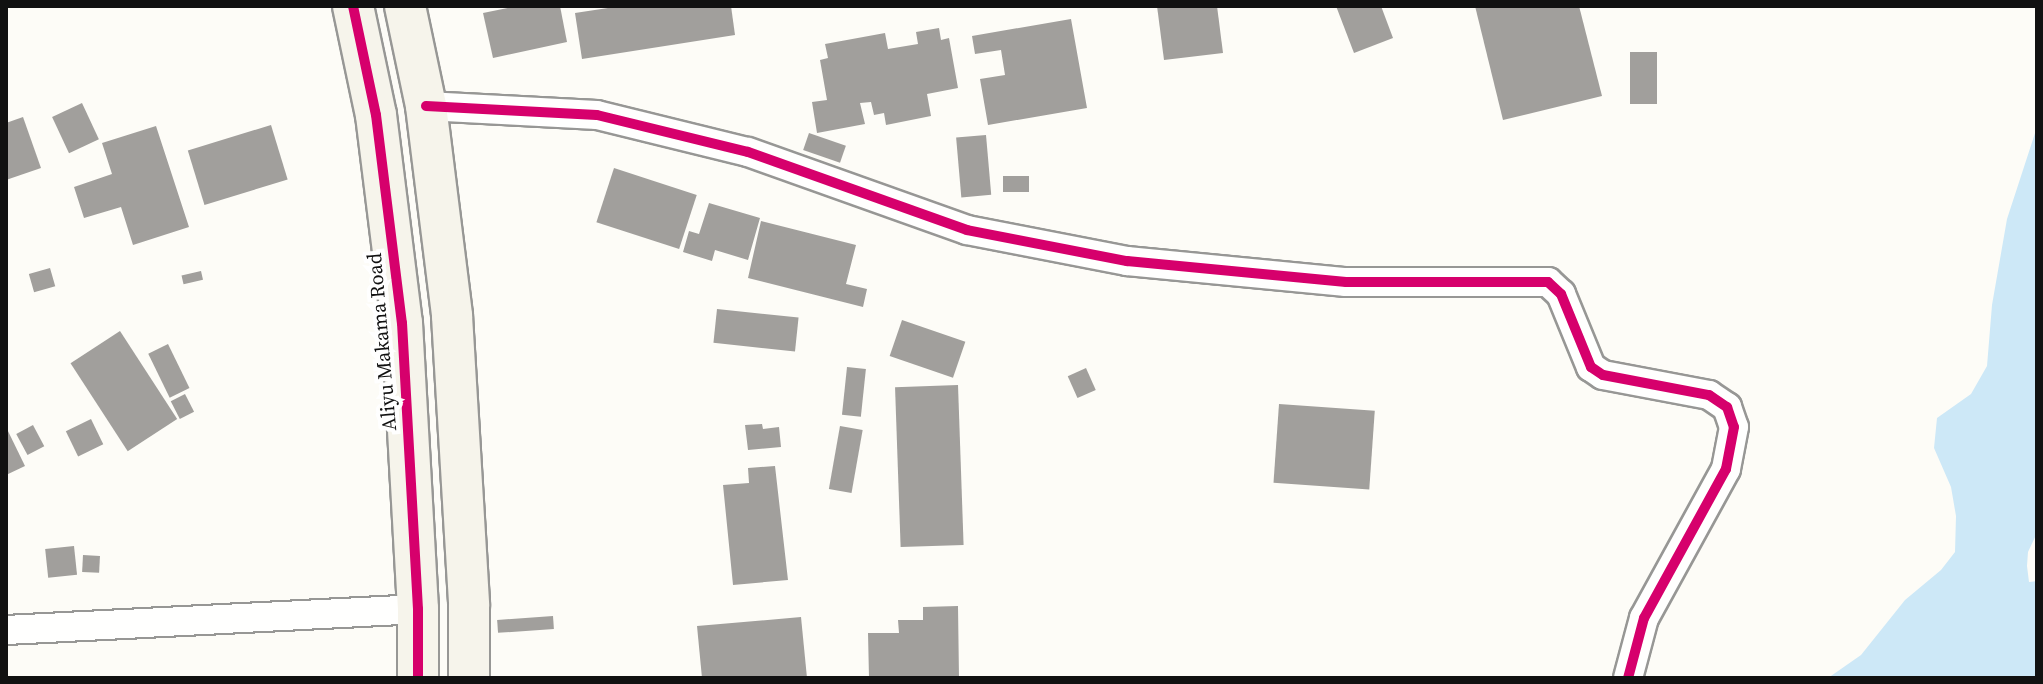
<!DOCTYPE html>
<html>
<head>
<meta charset="utf-8">
<style>
  body { margin:0 }
  #map { position:relative; width:2043px; height:684px; overflow:hidden; background:#fdfcf7; font-family:"Source Serif 4",serif }
  div>[style] { position:absolute }
  [style*='--x'] { left:calc(var(--x)*1px); top:calc(var(--y)*1px); width:calc(var(--w)*1px); rotate:calc(var(--a)*1deg) }
  .water>* { inset:0; background:#cde8f7 }
  .building>* { inset:0; background:#a19f9c; transform-origin:0 0 }
  .roads { filter:drop-shadow(2px 0 #979795) drop-shadow(-2px 0 #979795) drop-shadow(0 2px #979795) drop-shadow(0 -2px #979795) }
  .street>* { height:28px; margin:-14px; padding:0 14px; transform-origin:14px; border-radius:14px; background:#fffffe }
  .secondary>* { height:40px; margin:-20px; padding:0 20px; transform-origin:20px; border-radius:20px; background:#f6f4eb }
  .cycleway>* { height:10px; margin:-5px; padding:0 5px; transform-origin:5px; border-radius:5px; background:#d6006c }
  span { translate:-50% -50%; white-space:nowrap; text-align:center; line-height:1.15; -webkit-text-stroke:8px #fff; paint-order:stroke }
  .street-label { font-size:20px; color:#111 }
  .frame { position:absolute; inset:0; border:8px solid #111; pointer-events:none }
</style>
</head>
<body>
<div id="map">
  <div class="water">
    <div style="clip-path:polygon(2037px 127px,2037px 533px,2028px 552px,2027px 566px,2029px 582px,2037px 581px,2037px 678px,1828px 678px,1861px 655px,1905px 600px,1941px 570px,1955px 552px,1956px 516px,1951px 487px,1934px 448px,1937px 418px,1971px 394px,1987px 366px,1992px 305px,2007px 219px)"></div>
  </div>
  <div class="building">
    <div style="clip-path:polygon(517px 6px,560px 6px,567px 42px,493px 58px,483px 13px)"></div>
    <div style="clip-path:polygon(621px 6px,731px 6px,735px 35px,582px 59px,575px 13px)"></div>
    <div style="clip-path:polygon(1157px 6px,1217px 6px,1223px 53px,1164px 60px)"></div>
    <div style="clip-path:polygon(1336px 6px,1381px 6px,1393px 38px,1354px 53px)"></div>
    <div style="clip-path:polygon(1475px 6px,1579px 6px,1602px 96px,1503px 120px)"></div>
    <div style="clip-path:polygon(1071px 19px,1087px 108px,988px 125px,980px 79px,1005px 75px,1001px 50px,975px 54px,972px 36px)"></div>
    <div style="clip-path:polygon(939px 28px,941px 40px,949px 38px,958px 88px,927px 94px,931px 116px,886px 125px,884px 113px,874px 115px,871px 102px,860px 103px,865px 124px,817px 133px,812px 102px,827px 100px,820px 60px,828px 58px,825px 44px,885px 33px,888px 49px,918px 44px,916px 32px)"></div>
    <div style="left:1630px;top:52px;width:27px;height:52px"></div>
    <div style="left:82px;top:103px;width:40px;height:33px;rotate:65deg"></div>
    <div style="clip-path:polygon(23px 117px,41px 168px,6px 180px,6px 123px)"></div>
    <div style="left:271px;top:125px;width:57px;height:87px;rotate:73deg"></div>
    <div style="clip-path:polygon(156px 126px,189px 227px,133px 245px,121px 207px,84px 218px,74px 187px,112px 174px,102px 143px)"></div>
    <div style="left:809px;top:133px;width:39px;height:18px;rotate:19deg"></div>
    <div style="left:986px;top:135px;width:60px;height:30px;rotate:85deg"></div>
    <div style="left:614px;top:168px;width:87px;height:57px;rotate:18deg"></div>
    <div style="left:1003px;top:176px;width:26px;height:16px"></div>
    <div style="clip-path:polygon(709px 203px,760px 218px,748px 260px,715px 250px,712px 261px,683px 252px,689px 231px,699px 234px)"></div>
    <div style="clip-path:polygon(761px 221px,856px 245px,846px 284px,867px 289px,863px 307px,748px 278px)"></div>
    <div style="left:50px;top:268px;width:19px;height:22px;rotate:74deg"></div>
    <div style="left:201px;top:271px;width:9px;height:20px;rotate:77deg"></div>
    <div style="left:717px;top:309px;width:82px;height:34px;rotate:6deg"></div>
    <div style="left:902px;top:320px;width:67px;height:38px;rotate:19deg"></div>
    <div style="left:120px;top:331px;width:105px;height:59px;rotate:57deg"></div>
    <div style="left:168px;top:344px;width:49px;height:22px;rotate:64deg"></div>
    <div style="left:847px;top:367px;width:19px;height:48px;rotate:6deg"></div>
    <div style="left:1086px;top:368px;width:24px;height:20px;rotate:66deg"></div>
    <div style="left:958px;top:385px;width:160px;height:63px;rotate:88deg"></div>
    <div style="left:185px;top:394px;width:20px;height:16px;rotate:63deg"></div>
    <div style="left:1279px;top:404px;width:96px;height:79px;rotate:4deg"></div>
    <div style="left:91px;top:419px;width:28px;height:28px;rotate:64deg"></div>
    <div style="clip-path:polygon(762px 424px,763px 429px,779px 427px,781px 447px,748px 450px,745px 425px)"></div>
    <div style="left:33px;top:425px;width:24px;height:19px;rotate:62deg"></div>
    <div style="left:840px;top:426px;width:23px;height:64px;rotate:10deg"></div>
    <div style="clip-path:polygon(6px 427px,25px 466px,6px 475px)"></div>
    <div style="clip-path:polygon(775px 466px,788px 580px,733px 585px,723px 485px,749px 483px,748px 468px)"></div>
    <div style="left:74px;top:546px;width:29px;height:29px;rotate:84deg"></div>
    <div style="left:83px;top:555px;width:17px;height:17px;rotate:3deg"></div>
    <div style="clip-path:polygon(958px 606px,959px 678px,869px 678px,868px 633px,899px 633px,898px 620px,923px 620px,923px 607px)"></div>
    <div style="left:553px;top:616px;width:13px;height:56px;rotate:86deg"></div>
    <div style="clip-path:polygon(801px 617px,807px 678px,702px 678px,697px 626px)"></div>
  </div>
  <div class="roads">
    <div class="street">
      <div style="--x:426;--y:106;--w:171;--a:3"></div>
      <div style="--x:597;--y:115;--w:155;--a:13.8"></div>
      <div style="--x:748;--y:152;--w:232;--a:19.6"></div>
      <div style="--x:967;--y:230;--w:163;--a:11"></div>
      <div style="--x:1127;--y:261;--w:220;--a:5.5"></div>
      <div style="--x:1346;--y:282;--w:202;--a:0"></div>
      <div style="--x:1548;--y:282;--w:18;--a:43"></div>
      <div style="--x:1561;--y:294;--w:79;--a:67.7"></div>
      <div style="--x:1591;--y:367;--w:14;--a:34"></div>
      <div style="--x:1603;--y:375;--w:108;--a:10.7"></div>
      <div style="--x:1709;--y:395;--w:22;--a:34"></div>
      <div style="--x:1727;--y:407;--w:21;--a:71"></div>
      <div style="--x:1734;--y:427;--w:43;--a:100.8"></div>
      <div style="--x:1726;--y:469;--w:170;--a:118.8"></div>
      <div style="--x:1644;--y:618;--w:62;--a:104.9"></div>
      <div style="--x:6;--y:630;--w:413;--a:-2.9"></div>
    </div>
    <div class="secondary">
      <div style="--x:353;--y:6;--w:111;--a:78.1"></div>
      <div style="--x:376;--y:115;--w:210;--a:82.9"></div>
      <div style="--x:402;--y:323;--w:286;--a:86.8"></div>
      <div style="--x:418;--y:609;--w:69;--a:90"></div>
      <div style="--x:405;--y:6;--w:102;--a:78.1"></div>
      <div style="--x:426;--y:106;--w:212;--a:82.9"></div>
      <div style="--x:452;--y:316;--w:290;--a:86.6"></div>
      <div style="--x:469;--y:606;--w:72;--a:90"></div>
    </div>
  </div>
  <div class="cycleway">
    <div style="--x:353;--y:6;--w:111;--a:78.1"></div>
    <div style="--x:376;--y:115;--w:210;--a:82.9"></div>
    <div style="--x:402;--y:323;--w:286;--a:86.8"></div>
    <div style="--x:418;--y:609;--w:69;--a:90"></div>
    <div style="--x:426;--y:106;--w:171;--a:3"></div>
    <div style="--x:597;--y:115;--w:155;--a:13.8"></div>
    <div style="--x:748;--y:152;--w:232;--a:19.6"></div>
    <div style="--x:967;--y:230;--w:163;--a:11"></div>
    <div style="--x:1127;--y:261;--w:220;--a:5.5"></div>
    <div style="--x:1346;--y:282;--w:202;--a:0"></div>
    <div style="--x:1548;--y:282;--w:18;--a:43"></div>
    <div style="--x:1561;--y:294;--w:79;--a:67.7"></div>
    <div style="--x:1591;--y:367;--w:14;--a:34"></div>
    <div style="--x:1603;--y:375;--w:108;--a:10.7"></div>
    <div style="--x:1709;--y:395;--w:22;--a:34"></div>
    <div style="--x:1727;--y:407;--w:21;--a:71"></div>
    <div style="--x:1734;--y:427;--w:43;--a:100.8"></div>
    <div style="--x:1726;--y:469;--w:170;--a:118.8"></div>
    <div style="--x:1644;--y:618;--w:62;--a:104.9"></div>
  </div>
  <div class="street-label">
    <span style="left:382px;top:342px;rotate:-95deg">Aliyu Makama Road</span>
  </div>
  <div class="frame"></div>
</div>
</body>
</html>
